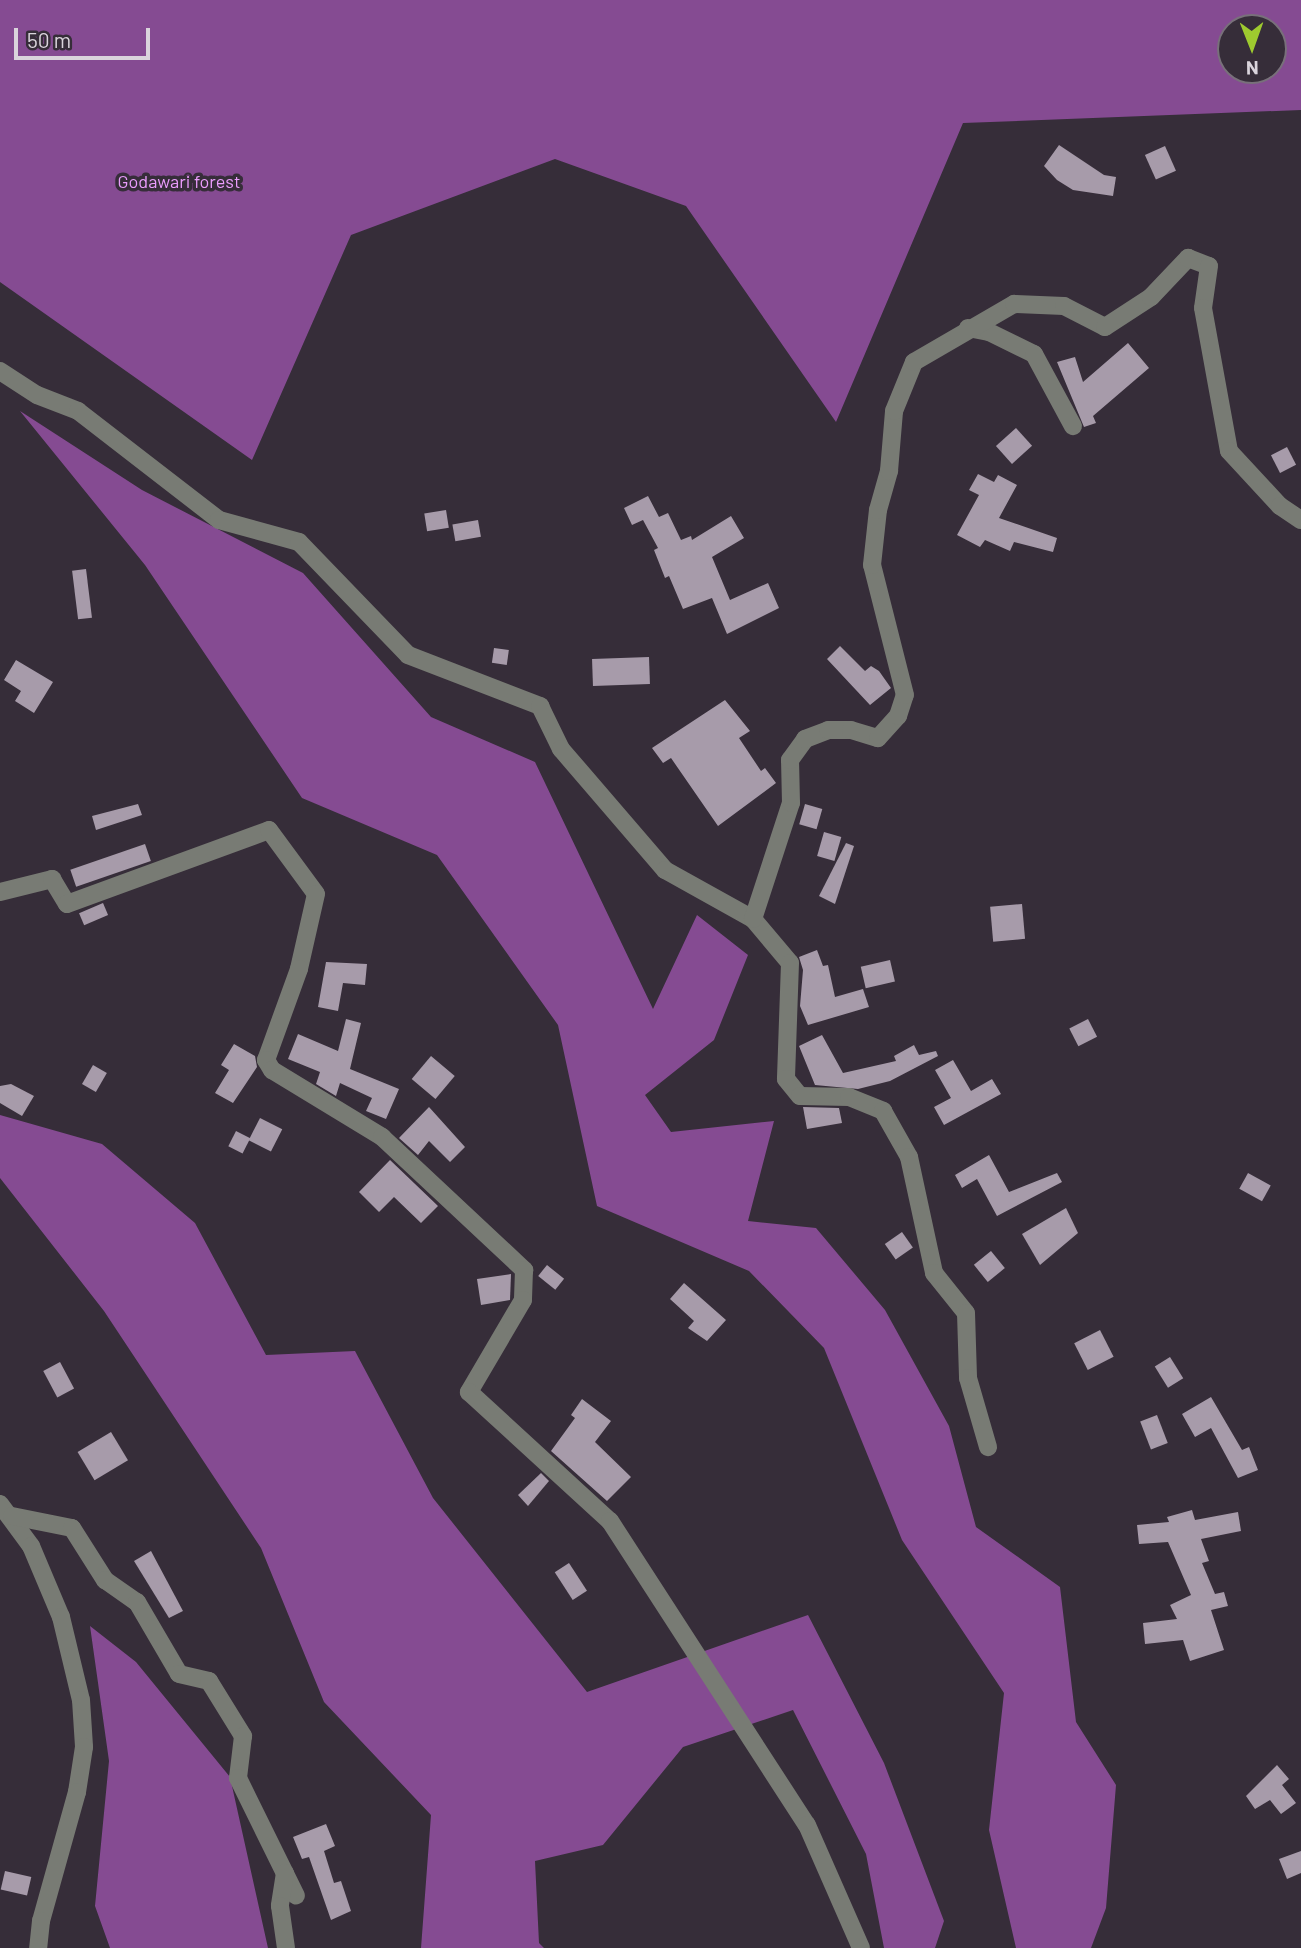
<!DOCTYPE html>
<html>
<head>
<meta charset="utf-8">
<style>
  body { margin:0 }
  #map { position:relative; width:1301px; height:1948px; overflow:hidden; background:#362d39; font-family:Barlow,sans-serif }
  div>[style] { position:absolute }
  [style*='--x'] { left:calc(var(--x)*1px); top:calc(var(--y)*1px); width:calc(var(--w)*1px); rotate:calc(var(--a)*1deg) }
  .forest>* { inset:0; background:#854b92 }
  .building>* { inset:0; background:#a79baa; transform-origin:0 0 }
  .minor>* { height:18px; margin:-9px; padding:0 9px; transform-origin:9px; border-radius:9px; background:#787b74 }
  span { translate:-50% -50%; white-space:nowrap; text-align:center; line-height:1.15; -webkit-text-stroke:7px #362d39; paint-order:stroke }
  .park-label { font-size:18px; color:#ea9cfc }
  .north { position:absolute; left:1217px; top:14px; width:70px; height:70px; box-sizing:border-box; background:#362d39; border:2px solid #78707a; border-radius:50%; rotate:179deg; font-size:19px; font-weight:700; line-height:28px; text-align:center; color:#dad4dc }
  .north::after { content:''; display:block; margin:auto; width:24px; height:32px; background:#9eca2f; clip-path:polygon(50% 0,100% 100%,50% 72%,0 100%) }
  .scale { position:absolute; left:14px; top:28px; width:136px; height:32px; box-sizing:border-box; border:4px solid #dad4dc; border-top:0; padding-left:9px; font-size:21px; line-height:24px; white-space:nowrap; color:#dad4dc; -webkit-text-stroke:5px #362d39; paint-order:stroke }
</style>
</head>
<body>
<div id="map">
  <div class="forest">
    <div style="clip-path:polygon(evenodd,0 0,1301px 0,1301px 110px,963px 123px,836px 422px,686px 206px,555px 159px,351px 235px,252px 460px,0 282px,0 0,1231px 28px,1273px 28px,1273px 70px,1231px 70px,1231px 28px)"></div>
    <div style="clip-path:polygon(20px 411px,142px 490px,303px 573px,431px 717px,535px 762px,653px 1009px,697px 915px,748px 955px,714px 1040px,645px 1095px,671px 1132px,774px 1121px,748px 1221px,816px 1228px,885px 1310px,949px 1426px,976px 1527px,1060px 1587px,1076px 1722px,1116px 1785px,1106px 1908px,1091px 1948px,1016px 1948px,989px 1830px,1004px 1693px,902px 1540px,824px 1348px,749px 1271px,597px 1206px,558px 1025px,437px 855px,302px 798px,145px 565px)"></div>
    <div style="clip-path:polygon(0 1115px,102px 1144px,195px 1223px,266px 1355px,355px 1351px,433px 1498px,587px 1692px,808px 1615px,884px 1763px,944px 1921px,935px 1948px,884px 1948px,866px 1854px,793px 1710px,683px 1747px,603px 1845px,535px 1861px,539px 1943px,544px 1948px,421px 1948px,431px 1815px,324px 1702px,261px 1548px,104px 1311px,0 1178px)"></div>
    <div style="clip-path:polygon(90px 1626px,136px 1662px,230px 1777px,268px 1948px,110px 1948px,95px 1906px,109px 1761px)"></div>
  </div>
  <div class="building">
    <div style="clip-path:polygon(1059px 145px,1104px 175px,1116px 177px,1113px 196px,1073px 190px,1057px 180px,1044px 166px)"></div>
    <div style="left:1165px;top:146px;width:27px;height:22px;rotate:66deg"></div>
    <div style="clip-path:polygon(1128px 343px,1149px 368px,1093px 416px,1096px 423px,1084px 427px,1057px 362px,1075px 357px,1083px 382px)"></div>
    <div style="left:1016px;top:428px;width:24px;height:27px;rotate:48deg"></div>
    <div style="left:1287px;top:447px;width:20px;height:18px;rotate:63deg"></div>
    <div style="clip-path:polygon(978px 474px,994px 482px,998px 475px,1017px 485px,999px 518px,1057px 538px,1053px 552px,1014px 542px,1010px 551px,985px 540px,980px 547px,957px 535px,979px 495px,969px 490px)"></div>
    <div style="clip-path:polygon(648px 496px,659px 517px,668px 513px,681px 540px,691px 536px,692px 540px,731px 516px,744px 538px,712px 557px,730px 600px,768px 583px,779px 608px,727px 634px,712px 598px,683px 609px,669px 576px,665px 578px,654px 550px,658px 548px,643px 520px,632px 525px,624px 508px)"></div>
    <div style="left:446px;top:510px;width:18px;height:22px;rotate:81deg"></div>
    <div style="left:478px;top:520px;width:17px;height:26px;rotate:80deg"></div>
    <div style="left:86px;top:569px;width:49px;height:14px;rotate:83deg"></div>
    <div style="clip-path:polygon(840px 646px,865px 671px,871px 666px,879px 671px,891px 688px,870px 705px,827px 659px)"></div>
    <div style="left:494px;top:648px;width:15px;height:15px;rotate:8deg"></div>
    <div style="left:649px;top:657px;width:27px;height:57px;rotate:88deg"></div>
    <div style="clip-path:polygon(16px 660px,53px 682px,34px 713px,15px 701px,21px 691px,4px 680px)"></div>
    <div style="clip-path:polygon(725px 700px,750px 731px,739px 738px,761px 771px,765px 768px,776px 783px,718px 826px,671px 758px,663px 763px,652px 748px)"></div>
    <div style="clip-path:polygon(138px 804px,142px 815px,96px 830px,92px 816px)"></div>
    <div style="left:805px;top:804px;width:18px;height:21px;rotate:16deg"></div>
    <div style="left:824px;top:832px;width:18px;height:25px;rotate:16deg"></div>
    <div style="clip-path:polygon(846px 843px,854px 846px,835px 904px,819px 896px)"></div>
    <div style="left:145px;top:844px;width:18px;height:79px;rotate:71deg"></div>
    <div style="left:103px;top:903px;width:13px;height:26px;rotate:67deg"></div>
    <div style="left:1022px;top:904px;width:35px;height:32px;rotate:85deg"></div>
    <div style="clip-path:polygon(817px 950px,823px 966px,828px 965px,835px 997px,863px 989px,869px 1007px,808px 1025px,800px 1006px,803px 970px,799px 957px)"></div>
    <div style="left:890px;top:960px;width:22px;height:30px;rotate:77deg"></div>
    <div style="clip-path:polygon(326px 962px,367px 964px,365px 985px,343px 983px,338px 1011px,318px 1007px)"></div>
    <div style="clip-path:polygon(346px 1019px,361px 1023px,350px 1069px,399px 1089px,386px 1119px,366px 1111px,372px 1098px,340px 1083px,336px 1096px,316px 1084px,320px 1072px,288px 1059px,298px 1034px,338px 1051px)"></div>
    <div style="left:1088px;top:1019px;width:20px;height:21px;rotate:63deg"></div>
    <div style="clip-path:polygon(822px 1035px,843px 1073px,896px 1061px,894px 1056px,914px 1045px,919px 1055px,936px 1051px,938px 1056px,890px 1081px,858px 1089px,815px 1085px,799px 1046px)"></div>
    <div style="clip-path:polygon(234px 1044px,255px 1056px,257px 1067px,233px 1103px,215px 1093px,229px 1070px,221px 1065px)"></div>
    <div style="left:431px;top:1056px;width:31px;height:30px;rotate:40deg"></div>
    <div style="clip-path:polygon(953px 1060px,971px 1091px,992px 1079px,1001px 1094px,944px 1125px,934px 1107px,951px 1098px,935px 1070px)"></div>
    <div style="left:93px;top:1065px;width:16px;height:22px;rotate:30deg"></div>
    <div style="clip-path:polygon(11px 1084px,34px 1096px,22px 1116px,0 1103px,0 1086px)"></div>
    <div style="clip-path:polygon(429px 1107px,465px 1147px,450px 1162px,429px 1141px,418px 1155px,399px 1138px)"></div>
    <div style="clip-path:polygon(803px 1107px,839px 1108px,842px 1123px,807px 1129px)"></div>
    <div style="left:260px;top:1118px;width:25px;height:25px;rotate:27deg"></div>
    <div style="left:236px;top:1131px;width:16px;height:17px;rotate:27deg"></div>
    <div style="clip-path:polygon(989px 1155px,1009px 1192px,1057px 1173px,1062px 1182px,997px 1216px,977px 1179px,962px 1188px,955px 1175px)"></div>
    <div style="clip-path:polygon(390px 1160px,438px 1206px,421px 1223px,394px 1197px,379px 1212px,359px 1192px)"></div>
    <div style="left:1248px;top:1173px;width:26px;height:18px;rotate:29deg"></div>
    <div style="clip-path:polygon(1066px 1208px,1078px 1233px,1040px 1265px,1022px 1234px)"></div>
    <div style="left:902px;top:1232px;width:19px;height:21px;rotate:55deg"></div>
    <div style="left:991px;top:1251px;width:22px;height:22px;rotate:51deg"></div>
    <div style="left:547px;top:1265px;width:22px;height:14px;rotate:39deg"></div>
    <div style="clip-path:polygon(511px 1274px,510px 1300px,481px 1305px,477px 1279px)"></div>
    <div style="clip-path:polygon(684px 1283px,726px 1320px,707px 1341px,688px 1328px,694px 1321px,670px 1299px)"></div>
    <div style="left:1100px;top:1330px;width:30px;height:29px;rotate:63deg"></div>
    <div style="left:1170px;top:1357px;width:25px;height:18px;rotate:58deg"></div>
    <div style="left:60px;top:1362px;width:30px;height:19px;rotate:62deg"></div>
    <div style="clip-path:polygon(1211px 1397px,1242px 1450px,1249px 1447px,1258px 1470px,1238px 1478px,1211px 1428px,1195px 1437px,1182px 1414px)"></div>
    <div style="clip-path:polygon(582px 1399px,611px 1421px,595px 1442px,631px 1477px,607px 1501px,551px 1451px,575px 1418px,571px 1415px)"></div>
    <div style="left:1157px;top:1415px;width:30px;height:18px;rotate:69deg"></div>
    <div style="left:111px;top:1432px;width:33px;height:39px;rotate:59deg"></div>
    <div style="clip-path:polygon(541px 1473px,549px 1481px,528px 1506px,518px 1495px)"></div>
    <div style="clip-path:polygon(1192px 1510px,1195px 1520px,1238px 1512px,1241px 1531px,1201px 1539px,1209px 1561px,1202px 1563px,1215px 1594px,1224px 1592px,1228px 1606px,1211px 1610px,1224px 1650px,1190px 1661px,1183px 1640px,1145px 1644px,1143px 1623px,1177px 1619px,1170px 1605px,1191px 1595px,1168px 1542px,1139px 1544px,1137px 1525px,1169px 1522px,1167px 1517px)"></div>
    <div style="clip-path:polygon(151px 1551px,183px 1611px,169px 1618px,134px 1561px)"></div>
    <div style="left:569px;top:1563px;width:33px;height:17px;rotate:57deg"></div>
    <div style="clip-path:polygon(1277px 1765px,1289px 1779px,1282px 1785px,1296px 1803px,1281px 1814px,1270px 1800px,1255px 1809px,1246px 1796px)"></div>
    <div style="clip-path:polygon(326px 1824px,335px 1846px,324px 1851px,334px 1883px,341px 1881px,351px 1911px,331px 1920px,309px 1857px,302px 1859px,293px 1837px)"></div>
    <div style="clip-path:polygon(1301px 1851px,1301px 1873px,1287px 1879px,1279px 1859px)"></div>
    <div style="left:5px;top:1871px;width:27px;height:19px;rotate:13deg"></div>
  </div>
  <div class="minor">
    <div style="--x:968;--y:328;--w:21;--a:11"></div>
    <div style="--x:989;--y:332;--w:50;--a:26.1"></div>
    <div style="--x:1034;--y:354;--w:82;--a:61.6"></div>
    <div style="--x:0;--y:371;--w:44;--a:33"></div>
    <div style="--x:37;--y:395;--w:44;--a:21.3"></div>
    <div style="--x:78;--y:411;--w:178;--a:37.7"></div>
    <div style="--x:219;--y:520;--w:83;--a:15.4"></div>
    <div style="--x:299;--y:542;--w:157;--a:46"></div>
    <div style="--x:408;--y:655;--w:142;--a:21.1"></div>
    <div style="--x:540;--y:706;--w:48;--a:64"></div>
    <div style="--x:561;--y:749;--w:160;--a:49.3"></div>
    <div style="--x:665;--y:870;--w:101;--a:29.1"></div>
    <div style="--x:753;--y:919;--w:57;--a:49.9"></div>
    <div style="--x:790;--y:963;--w:116;--a:92"></div>
    <div style="--x:786;--y:1079;--w:22;--a:51"></div>
    <div style="--x:800;--y:1096;--w:49;--a:1.2"></div>
    <div style="--x:849;--y:1097;--w:37;--a:22"></div>
    <div style="--x:883;--y:1111;--w:53;--a:60.5"></div>
    <div style="--x:909;--y:1157;--w:119;--a:77.8"></div>
    <div style="--x:934;--y:1273;--w:51;--a:51.3"></div>
    <div style="--x:966;--y:1313;--w:65;--a:88.2"></div>
    <div style="--x:968;--y:1378;--w:72;--a:73.8"></div>
    <div style="--x:0;--y:892;--w:54;--a:-14"></div>
    <div style="--x:52;--y:879;--w:29;--a:59"></div>
    <div style="--x:67;--y:904;--w:215;--a:-20.1"></div>
    <div style="--x:269;--y:830;--w:79;--a:53.7"></div>
    <div style="--x:316;--y:894;--w:77;--a:102.8"></div>
    <div style="--x:299;--y:969;--w:97;--a:109.9"></div>
    <div style="--x:266;--y:1060;--w:12;--a:59"></div>
    <div style="--x:272;--y:1070;--w:129;--a:31.3"></div>
    <div style="--x:382;--y:1137;--w:195;--a:43.1"></div>
    <div style="--x:524;--y:1270;--w:30;--a:92"></div>
    <div style="--x:523;--y:1300;--w:107;--a:120.4"></div>
    <div style="--x:469;--y:1392;--w:191;--a:42.5"></div>
    <div style="--x:610;--y:1521;--w:362;--a:57.1"></div>
    <div style="--x:807;--y:1825;--w:134;--a:66.3"></div>
    <div style="--x:753;--y:919;--w:122;--a:-71.9"></div>
    <div style="--x:791;--y:803;--w:43;--a:-91.3"></div>
    <div style="--x:790;--y:760;--w:26;--a:-54"></div>
    <div style="--x:805;--y:739;--w:25;--a:-21"></div>
    <div style="--x:828;--y:730;--w:23;--a:0"></div>
    <div style="--x:851;--y:730;--w:28;--a:17"></div>
    <div style="--x:878;--y:738;--w:30;--a:-48"></div>
    <div style="--x:898;--y:716;--w:22;--a:-72"></div>
    <div style="--x:905;--y:695;--w:134;--a:-104.2"></div>
    <div style="--x:872;--y:565;--w:55;--a:-83.8"></div>
    <div style="--x:878;--y:510;--w:41;--a:-74.2"></div>
    <div style="--x:889;--y:471;--w:60;--a:-85.2"></div>
    <div style="--x:894;--y:411;--w:53;--a:-67.8"></div>
    <div style="--x:914;--y:362;--w:116;--a:-30.1"></div>
    <div style="--x:1014;--y:304;--w:50;--a:2.3"></div>
    <div style="--x:1064;--y:306;--w:46;--a:27.1"></div>
    <div style="--x:1105;--y:327;--w:55;--a:-33.1"></div>
    <div style="--x:1151;--y:297;--w:54;--a:-46.5"></div>
    <div style="--x:1188;--y:258;--w:22;--a:21"></div>
    <div style="--x:1209;--y:266;--w:42;--a:98.1"></div>
    <div style="--x:1203;--y:308;--w:145;--a:79.7"></div>
    <div style="--x:1229;--y:451;--w:75;--a:47.2"></div>
    <div style="--x:1280;--y:506;--w:25;--a:34"></div>
    <div style="--x:0;--y:1504;--w:52;--a:53.6"></div>
    <div style="--x:31;--y:1546;--w:77;--a:67.1"></div>
    <div style="--x:61;--y:1617;--w:85;--a:76.5"></div>
    <div style="--x:81;--y:1700;--w:47;--a:86.3"></div>
    <div style="--x:84;--y:1747;--w:46;--a:98.8"></div>
    <div style="--x:77;--y:1792;--w:134;--a:105.6"></div>
    <div style="--x:41;--y:1921;--w:27;--a:96"></div>
    <div style="--x:12;--y:1516;--w:61;--a:11.3"></div>
    <div style="--x:72;--y:1528;--w:62;--a:57.6"></div>
    <div style="--x:105;--y:1580;--w:39;--a:35"></div>
    <div style="--x:137;--y:1602;--w:83;--a:59.7"></div>
    <div style="--x:179;--y:1674;--w:31;--a:13"></div>
    <div style="--x:209;--y:1681;--w:65;--a:58.3"></div>
    <div style="--x:243;--y:1736;--w:42;--a:96.8"></div>
    <div style="--x:238;--y:1778;--w:131;--a:63.8"></div>
    <div style="--x:285;--y:1873;--w:33;--a:99"></div>
    <div style="--x:280;--y:1906;--w:42;--a:81.9"></div>
  </div>
  <div class="park-label">
    <span style="left:179px;top:181px">Godawari forest</span>
  </div>
  <div class="north">N</div>
  <div class="scale">50 m</div>
</div>
</body>
</html>
